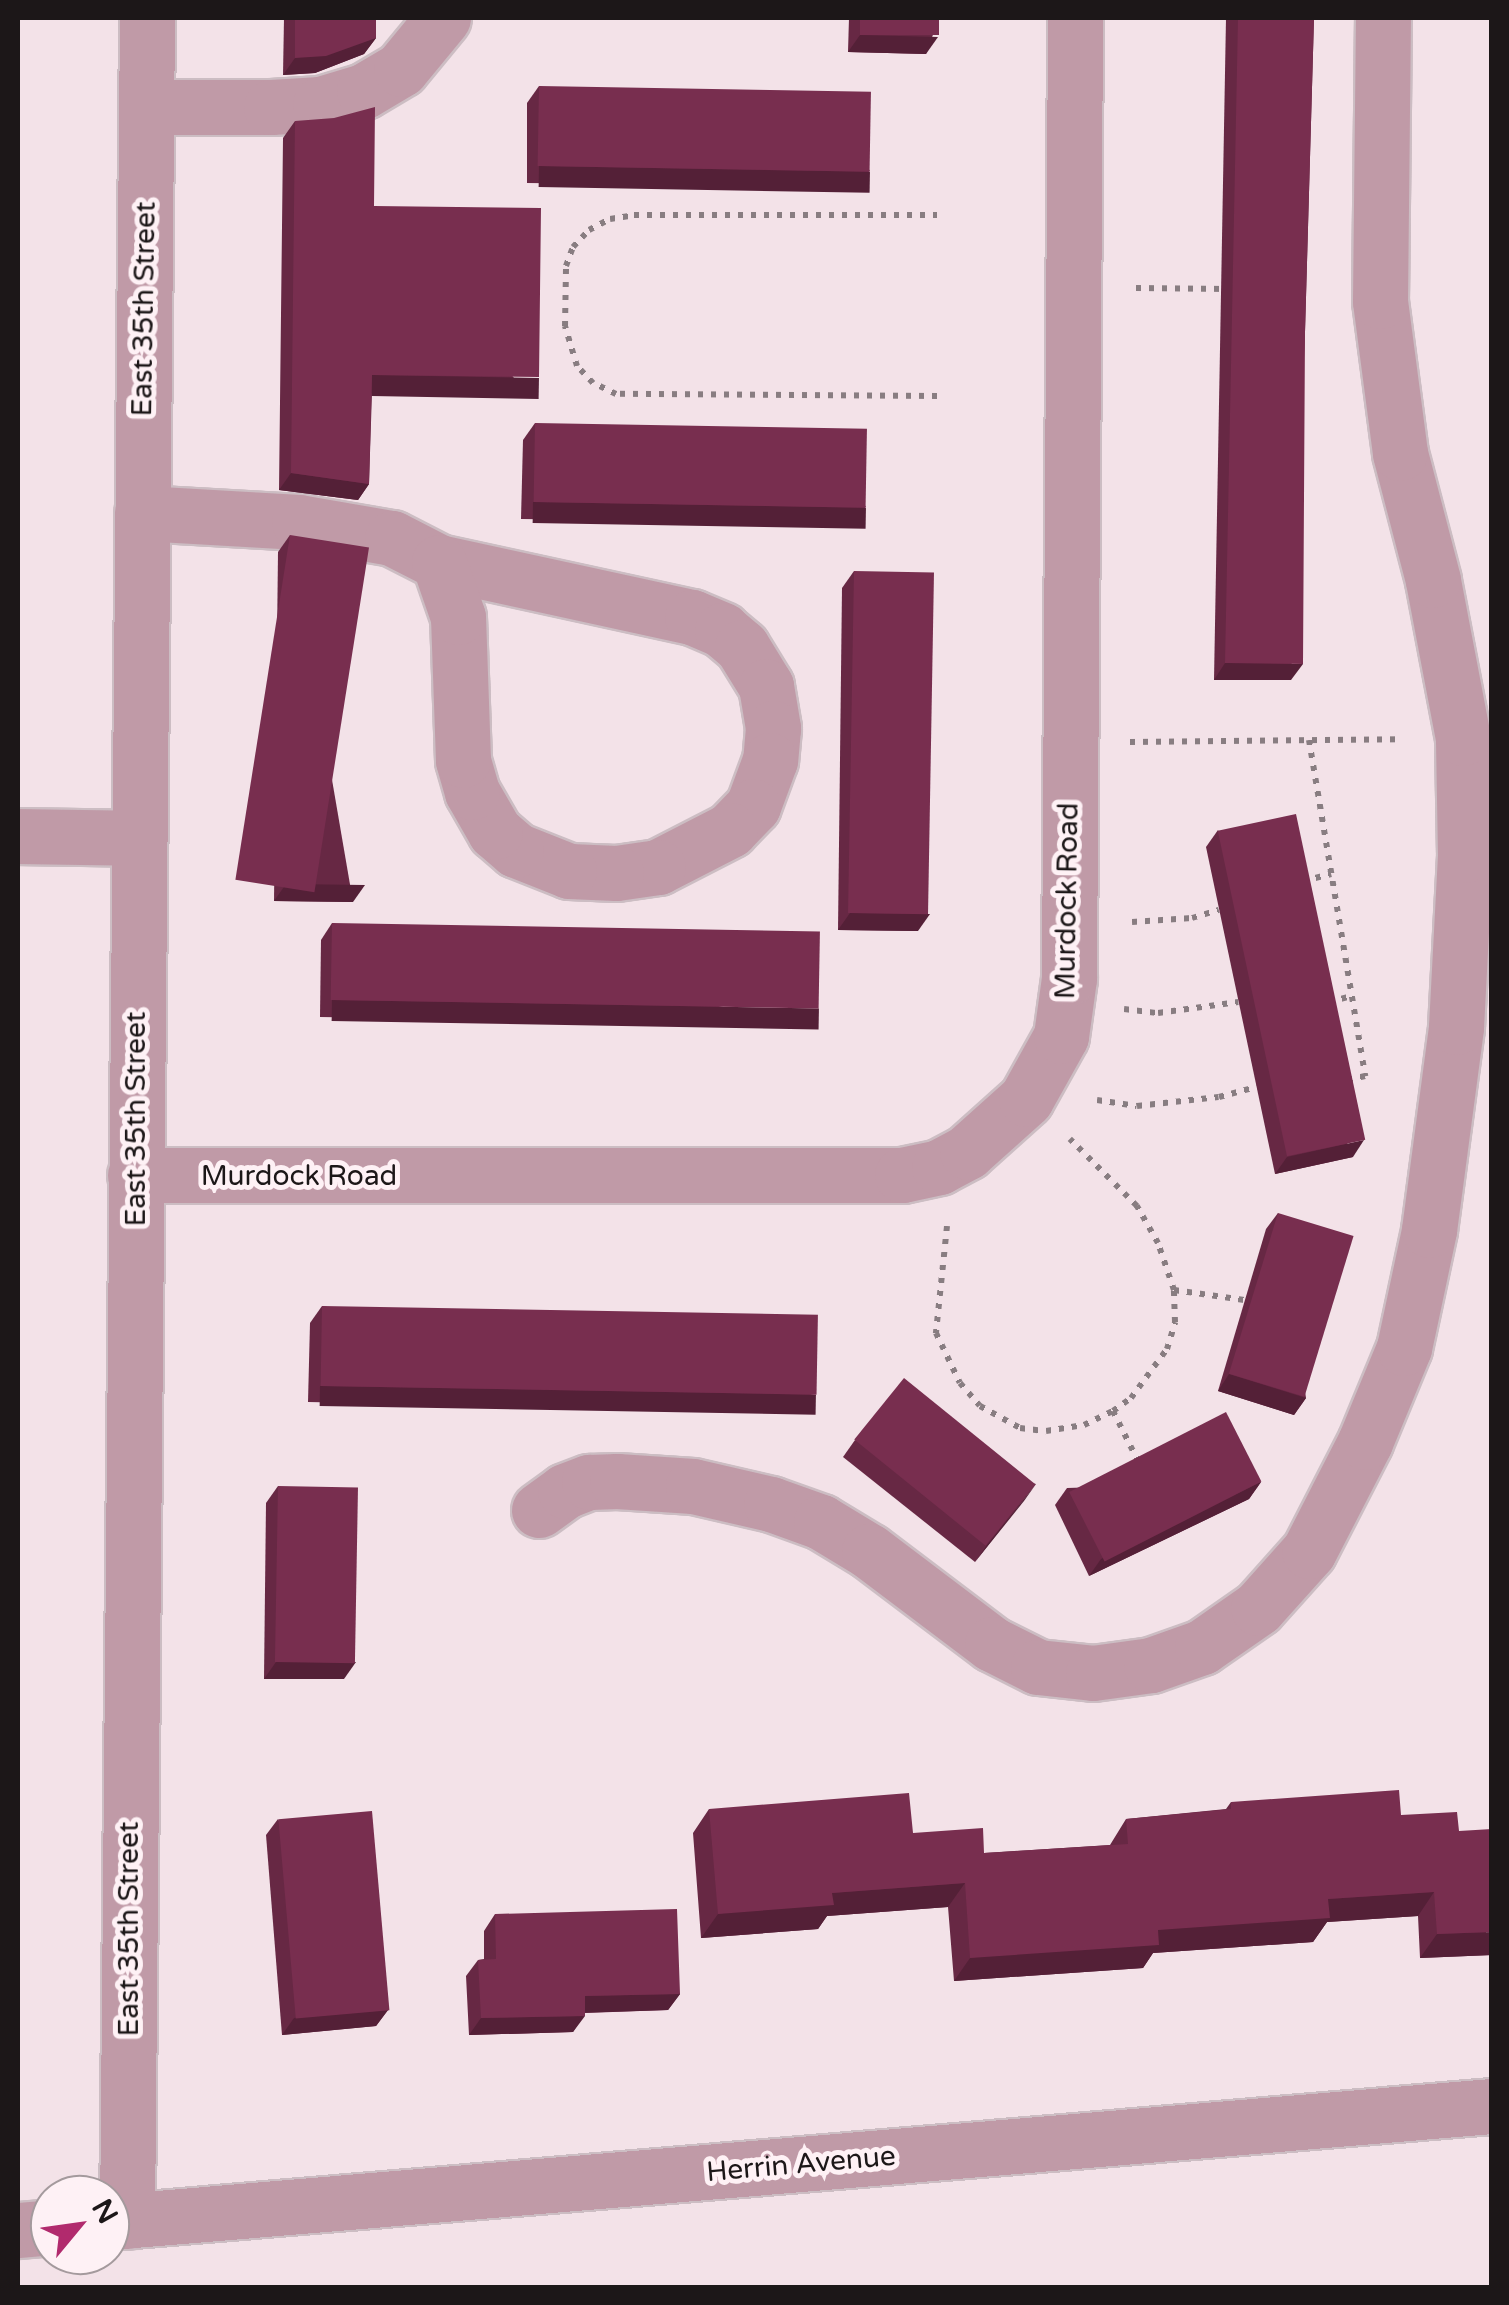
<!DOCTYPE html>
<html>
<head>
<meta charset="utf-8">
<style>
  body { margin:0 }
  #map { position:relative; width:1509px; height:2305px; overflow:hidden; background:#f3e2e8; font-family:"Varela Round",sans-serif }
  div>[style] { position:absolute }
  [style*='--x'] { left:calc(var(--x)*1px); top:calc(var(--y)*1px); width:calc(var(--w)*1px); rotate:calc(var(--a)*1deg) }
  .path>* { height:6px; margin-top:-3px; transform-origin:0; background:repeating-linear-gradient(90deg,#887d81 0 5px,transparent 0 13px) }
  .roads { filter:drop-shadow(2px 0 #ccbdc3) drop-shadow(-2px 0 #ccbdc3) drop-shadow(0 2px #ccbdc3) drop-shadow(0 -2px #ccbdc3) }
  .minor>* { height:55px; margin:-27.5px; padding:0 27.5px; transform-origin:27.5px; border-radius:27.5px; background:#c09aa7 }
  .wall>* { inset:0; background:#672844 }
  .shaded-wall>* { inset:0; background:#542037; transform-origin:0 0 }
  .building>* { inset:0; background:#782e4f; transform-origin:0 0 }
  span { translate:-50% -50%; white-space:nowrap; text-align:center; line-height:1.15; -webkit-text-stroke:10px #fef1f5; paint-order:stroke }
  .street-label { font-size:28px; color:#1c1718 }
  .frame { position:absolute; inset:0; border:20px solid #1c1718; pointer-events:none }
  .north { position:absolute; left:30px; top:2175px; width:100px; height:100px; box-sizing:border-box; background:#fef1f5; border:2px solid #a49a9d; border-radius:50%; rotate:61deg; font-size:28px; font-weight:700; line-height:40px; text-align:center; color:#1c1718 }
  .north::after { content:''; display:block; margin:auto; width:35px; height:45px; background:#b12a6d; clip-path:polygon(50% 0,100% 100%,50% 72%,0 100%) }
</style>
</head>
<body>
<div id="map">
  <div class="path">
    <div style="--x:1136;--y:288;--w:92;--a:0.6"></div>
    <div style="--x:937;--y:396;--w:321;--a:-179.6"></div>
    <div style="--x:616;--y:394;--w:25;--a:-154"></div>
    <div style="--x:593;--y:383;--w:23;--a:-133"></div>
    <div style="--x:577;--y:366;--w:42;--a:-106.7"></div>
    <div style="--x:565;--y:326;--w:60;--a:-89"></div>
    <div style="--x:566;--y:266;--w:20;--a:-70"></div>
    <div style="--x:573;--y:247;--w:23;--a:-47"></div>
    <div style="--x:589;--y:230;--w:24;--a:-28"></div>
    <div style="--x:610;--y:219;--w:24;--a:-9"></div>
    <div style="--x:634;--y:215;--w:303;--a:0"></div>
    <div style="--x:1309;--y:740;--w:341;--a:80.5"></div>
    <div style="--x:1365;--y:1076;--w:18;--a:167"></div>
    <div style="--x:1130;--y:742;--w:272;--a:-0.6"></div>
    <div style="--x:1303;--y:881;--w:29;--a:-14"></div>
    <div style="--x:1132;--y:922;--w:60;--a:-3.8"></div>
    <div style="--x:1192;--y:918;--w:28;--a:-17"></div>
    <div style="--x:1329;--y:1002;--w:24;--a:-15"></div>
    <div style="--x:1124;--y:1009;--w:34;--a:7"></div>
    <div style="--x:1158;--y:1013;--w:81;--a:-7.8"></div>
    <div style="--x:1097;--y:1100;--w:40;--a:8.5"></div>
    <div style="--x:1137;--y:1106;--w:82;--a:-6.3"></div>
    <div style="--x:1219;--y:1097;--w:39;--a:-15"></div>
    <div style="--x:947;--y:1226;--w:108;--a:95.9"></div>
    <div style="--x:936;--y:1333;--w:55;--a:64.4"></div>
    <div style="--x:960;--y:1383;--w:30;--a:49"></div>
    <div style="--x:980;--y:1406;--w:46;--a:28.8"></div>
    <div style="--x:1020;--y:1428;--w:26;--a:7"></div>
    <div style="--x:1046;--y:1431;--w:38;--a:-9"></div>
    <div style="--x:1084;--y:1425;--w:32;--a:-26"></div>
    <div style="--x:1113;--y:1411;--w:22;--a:-36"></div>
    <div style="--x:1131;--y:1398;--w:61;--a:-53.7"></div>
    <div style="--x:1167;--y:1349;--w:28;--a:-73"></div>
    <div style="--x:1175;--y:1322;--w:32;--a:-92"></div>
    <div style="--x:1174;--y:1290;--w:50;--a:-108.8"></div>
    <div style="--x:1158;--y:1243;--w:43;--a:-119.6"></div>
    <div style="--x:1137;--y:1206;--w:95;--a:-135"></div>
    <div style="--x:1174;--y:1290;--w:71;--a:8.1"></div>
    <div style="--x:1113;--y:1411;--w:54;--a:63.4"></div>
  </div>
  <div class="roads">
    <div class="minor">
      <div style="--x:146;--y:107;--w:125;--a:0"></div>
      <div style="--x:271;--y:107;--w:49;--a:-3.5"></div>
      <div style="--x:320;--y:104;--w:46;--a:-16.5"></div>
      <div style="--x:364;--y:91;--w:43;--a:-30.7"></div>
      <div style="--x:401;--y:69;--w:66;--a:-50.5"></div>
      <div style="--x:142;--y:513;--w:157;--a:3.3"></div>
      <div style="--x:299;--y:522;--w:94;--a:9.8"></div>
      <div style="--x:392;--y:538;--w:53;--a:27.1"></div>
      <div style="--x:439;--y:562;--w:259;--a:12.3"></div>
      <div style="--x:692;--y:617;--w:33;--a:23"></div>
      <div style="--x:722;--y:630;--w:26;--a:40"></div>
      <div style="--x:742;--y:647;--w:46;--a:58.4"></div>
      <div style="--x:766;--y:686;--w:43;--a:80.5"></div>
      <div style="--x:773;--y:728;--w:32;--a:95"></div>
      <div style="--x:770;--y:760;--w:49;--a:110.3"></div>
      <div style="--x:753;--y:806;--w:33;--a:134"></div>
      <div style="--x:730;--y:830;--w:81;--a:152.8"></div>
      <div style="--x:658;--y:867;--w:42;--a:171.9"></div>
      <div style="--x:616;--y:873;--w:47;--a:-177.6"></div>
      <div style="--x:569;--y:871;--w:57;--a:-158.4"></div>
      <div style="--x:516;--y:850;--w:28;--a:-139"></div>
      <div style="--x:495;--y:832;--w:46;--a:-119.9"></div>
      <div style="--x:472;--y:792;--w:33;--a:-106"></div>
      <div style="--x:463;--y:760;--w:143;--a:-92"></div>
      <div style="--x:458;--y:617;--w:58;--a:-109.1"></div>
      <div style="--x:18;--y:836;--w:121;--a:0.9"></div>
      <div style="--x:135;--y:1175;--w:767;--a:0"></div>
      <div style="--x:902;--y:1175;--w:38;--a:-12"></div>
      <div style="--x:939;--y:1167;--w:32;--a:-28"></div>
      <div style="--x:967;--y:1152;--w:79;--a:-41.9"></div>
      <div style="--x:1026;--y:1099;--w:72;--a:-60.9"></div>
      <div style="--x:1061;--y:1036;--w:59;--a:-82.1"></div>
      <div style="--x:1069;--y:978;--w:960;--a:-89.64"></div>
      <div style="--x:539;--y:1510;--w:32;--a:-36"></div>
      <div style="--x:565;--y:1491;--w:26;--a:-21"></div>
      <div style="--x:589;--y:1482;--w:28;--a:-2"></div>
      <div style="--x:617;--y:1481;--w:76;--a:3.8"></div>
      <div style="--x:693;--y:1486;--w:80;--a:13"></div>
      <div style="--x:771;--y:1504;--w:53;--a:19.8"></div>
      <div style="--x:821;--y:1522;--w:56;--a:31.1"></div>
      <div style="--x:869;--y:1551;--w:154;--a:37.1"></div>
      <div style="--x:992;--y:1644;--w:51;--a:26.6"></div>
      <div style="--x:1038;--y:1667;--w:55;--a:6.2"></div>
      <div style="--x:1093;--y:1673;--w:59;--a:-7.9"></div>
      <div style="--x:1151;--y:1665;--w:54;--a:-19.4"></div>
      <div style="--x:1202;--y:1647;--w:68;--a:-34.9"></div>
      <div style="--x:1258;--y:1608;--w:76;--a:-48.2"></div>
      <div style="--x:1309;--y:1551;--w:123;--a:-62.8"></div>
      <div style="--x:1365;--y:1442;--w:102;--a:-67.5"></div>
      <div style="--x:1404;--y:1348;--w:121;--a:-78"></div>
      <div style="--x:1429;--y:1230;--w:205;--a:-82.4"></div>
      <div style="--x:1456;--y:1027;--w:172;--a:-87"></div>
      <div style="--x:1465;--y:855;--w:117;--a:-91"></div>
      <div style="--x:1463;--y:738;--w:161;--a:-100.8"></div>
      <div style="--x:1433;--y:580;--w:131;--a:-104.6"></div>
      <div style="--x:1400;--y:453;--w:153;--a:-97.5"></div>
      <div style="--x:1380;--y:301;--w:283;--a:-89.4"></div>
      <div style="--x:127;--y:2221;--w:2203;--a:-89.48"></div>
      <div style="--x:110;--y:2222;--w:1387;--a:-4.8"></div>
      <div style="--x:18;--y:2230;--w:32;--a:-5"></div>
    </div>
  </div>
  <div class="wall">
    <div style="clip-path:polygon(284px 18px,376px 18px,376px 38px,364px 54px,315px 73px,283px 75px)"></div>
    <div style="clip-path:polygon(849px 18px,939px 18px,926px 54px,848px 52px)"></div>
    <div style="clip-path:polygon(1226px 18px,1314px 18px,1305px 332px,1291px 680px,1214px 680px)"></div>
    <div style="clip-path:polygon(539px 86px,870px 170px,858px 187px,527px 183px,527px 103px)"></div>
    <div style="clip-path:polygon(295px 121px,374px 206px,527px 394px,372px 392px,369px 484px,358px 500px,279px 490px,283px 138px)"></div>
    <div style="clip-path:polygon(535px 423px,866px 506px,855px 523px,521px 519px,523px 440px)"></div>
    <div style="clip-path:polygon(290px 535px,353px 902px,274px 901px,278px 552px)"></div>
    <div style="clip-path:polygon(854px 571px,918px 931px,838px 930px,842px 588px)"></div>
    <div style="clip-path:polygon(1218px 830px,1353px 1157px,1275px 1174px,1206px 847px)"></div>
    <div style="clip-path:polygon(332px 923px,807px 1025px,320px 1017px,321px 940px)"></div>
    <div style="clip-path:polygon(1278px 1213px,1306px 1398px,1294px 1415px,1218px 1391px,1266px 1229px)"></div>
    <div style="clip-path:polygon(322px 1306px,816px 1395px,804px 1412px,308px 1402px,310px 1323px)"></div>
    <div style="clip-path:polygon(855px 1440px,1036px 1484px,975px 1562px,843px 1457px)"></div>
    <div style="clip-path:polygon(1261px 1482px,1249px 1499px,1089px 1576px,1055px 1505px,1067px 1488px)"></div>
    <div style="clip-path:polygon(278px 1486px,344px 1679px,264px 1679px,266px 1503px)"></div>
    <div style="clip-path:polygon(1231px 1802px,1401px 1815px,1459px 1831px,1492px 1955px,1420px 1958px,1418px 1916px,1327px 1922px,1313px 1942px,1153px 1953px,1143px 1968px,954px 1981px,948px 1907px,827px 1916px,818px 1929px,701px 1938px,693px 1833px,709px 1809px,913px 1833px,984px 1853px,1110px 1845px,1126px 1819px,1226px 1809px)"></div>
    <div style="clip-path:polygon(278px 1819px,388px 2010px,376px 2026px,282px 2035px,266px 1835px)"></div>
    <div style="clip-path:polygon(495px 1914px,680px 1994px,668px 2010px,585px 2013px,573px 2032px,469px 2035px,466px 1976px,478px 1960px,484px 1959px,484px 1931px)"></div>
  </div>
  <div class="shaded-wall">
    <div style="clip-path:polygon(860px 35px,938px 37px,926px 54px,848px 52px)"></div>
    <div style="clip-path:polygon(376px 38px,364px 54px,315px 73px,283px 75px,295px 58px)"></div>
    <div style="left:539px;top:166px;width:331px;height:21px;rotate:1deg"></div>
    <div style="left:372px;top:375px;width:167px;height:21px;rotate:1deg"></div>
    <div style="clip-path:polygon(291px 473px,369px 484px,358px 500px,279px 490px)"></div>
    <div style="left:533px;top:502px;width:333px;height:21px;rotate:1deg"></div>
    <div style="clip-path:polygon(1225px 663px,1303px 664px,1291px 680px,1214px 680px)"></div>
    <div style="clip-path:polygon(286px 884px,365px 885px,353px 902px,274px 901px)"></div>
    <div style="clip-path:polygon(850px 913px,930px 914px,918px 931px,838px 930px)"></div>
    <div style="left:332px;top:1000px;width:487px;height:21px;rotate:1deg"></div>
    <div style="clip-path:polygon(1364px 1140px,1353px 1157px,1275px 1174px,1287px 1157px)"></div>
    <div style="clip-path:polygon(1229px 1374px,1306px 1398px,1294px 1415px,1218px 1391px)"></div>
    <div style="left:320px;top:1386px;width:496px;height:20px;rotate:1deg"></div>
    <div style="clip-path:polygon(1261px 1482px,1249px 1499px,1089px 1576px,1101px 1559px)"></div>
    <div style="clip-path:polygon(1036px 1484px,1024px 1501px,975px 1562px,987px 1545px)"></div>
    <div style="clip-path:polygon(276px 1662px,356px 1662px,344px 1679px,264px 1679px)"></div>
    <div style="clip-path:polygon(965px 1883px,948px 1907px,827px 1916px,818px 1929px,701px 1938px,718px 1914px,832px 1893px)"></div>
    <div style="clip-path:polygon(1434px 1892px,1418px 1916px,1327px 1922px,1313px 1942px,1153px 1953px,1143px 1968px,954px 1981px,970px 1958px,1158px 1930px,1328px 1899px)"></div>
    <div style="clip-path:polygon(1492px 1932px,1492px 1955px,1420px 1958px,1437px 1934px)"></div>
    <div style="clip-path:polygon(680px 1994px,668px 2010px,574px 2013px,585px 1996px)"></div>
    <div style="clip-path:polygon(388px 2010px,376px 2026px,282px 2035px,294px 2018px)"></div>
    <div style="clip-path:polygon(585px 2016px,573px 2032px,469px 2035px,481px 2018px)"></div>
  </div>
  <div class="building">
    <div style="clip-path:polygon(295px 18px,376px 18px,376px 38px,326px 56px,295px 58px)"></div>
    <div style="left:860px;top:18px;width:79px;height:17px"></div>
    <div style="clip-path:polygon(1238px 18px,1314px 18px,1305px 332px,1303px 664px,1225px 663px)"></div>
    <div style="left:539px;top:86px;width:332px;height:80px;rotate:1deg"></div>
    <div style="clip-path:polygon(375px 107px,374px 206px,541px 208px,539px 377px,372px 375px,369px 484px,291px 473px,295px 121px,334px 118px)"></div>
    <div style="left:535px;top:423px;width:332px;height:79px;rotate:1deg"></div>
    <div style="left:290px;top:535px;width:80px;height:349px;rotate:9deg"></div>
    <div style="left:854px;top:571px;width:80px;height:342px;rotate:1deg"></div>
    <div style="left:1296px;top:814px;width:333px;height:80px;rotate:78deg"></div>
    <div style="left:332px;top:923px;width:488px;height:77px;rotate:1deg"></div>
    <div style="left:1278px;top:1213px;width:79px;height:168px;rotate:17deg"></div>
    <div style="left:322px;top:1306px;width:496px;height:80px;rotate:1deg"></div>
    <div style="left:904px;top:1378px;width:169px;height:79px;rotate:39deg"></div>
    <div style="left:1226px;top:1412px;width:78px;height:176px;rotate:63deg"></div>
    <div style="left:278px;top:1486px;width:80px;height:176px;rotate:1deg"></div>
    <div style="clip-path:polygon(1399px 1790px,1401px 1815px,1457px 1812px,1459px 1831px,1492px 1829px,1492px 1932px,1437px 1934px,1434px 1892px,1328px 1899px,1330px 1918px,1158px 1930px,1159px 1945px,970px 1958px,965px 1883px,832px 1893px,834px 1905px,718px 1914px,709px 1809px,909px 1793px,913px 1833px,983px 1828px,984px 1853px,1128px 1844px,1126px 1819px,1231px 1809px,1231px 1802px)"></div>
    <div style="left:372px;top:1811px;width:200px;height:94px;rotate:85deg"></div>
    <div style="clip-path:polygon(677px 1909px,680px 1994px,585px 1996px,585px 2016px,481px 2018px,478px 1960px,496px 1959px,495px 1914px)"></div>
  </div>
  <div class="street-label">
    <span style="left:144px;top:309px;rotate:-89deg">East 35th Street</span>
    <span style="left:1067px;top:901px;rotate:-89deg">Murdock Road</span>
    <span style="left:136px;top:1119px;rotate:-90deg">East 35th Street</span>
    <span style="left:299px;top:1176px">Murdock Road</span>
    <span style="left:129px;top:1929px;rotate:-90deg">East 35th Street</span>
    <span style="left:801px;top:2164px;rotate:-5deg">Herrin Avenue</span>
  </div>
  <div class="frame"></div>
  <div class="north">N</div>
</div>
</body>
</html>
